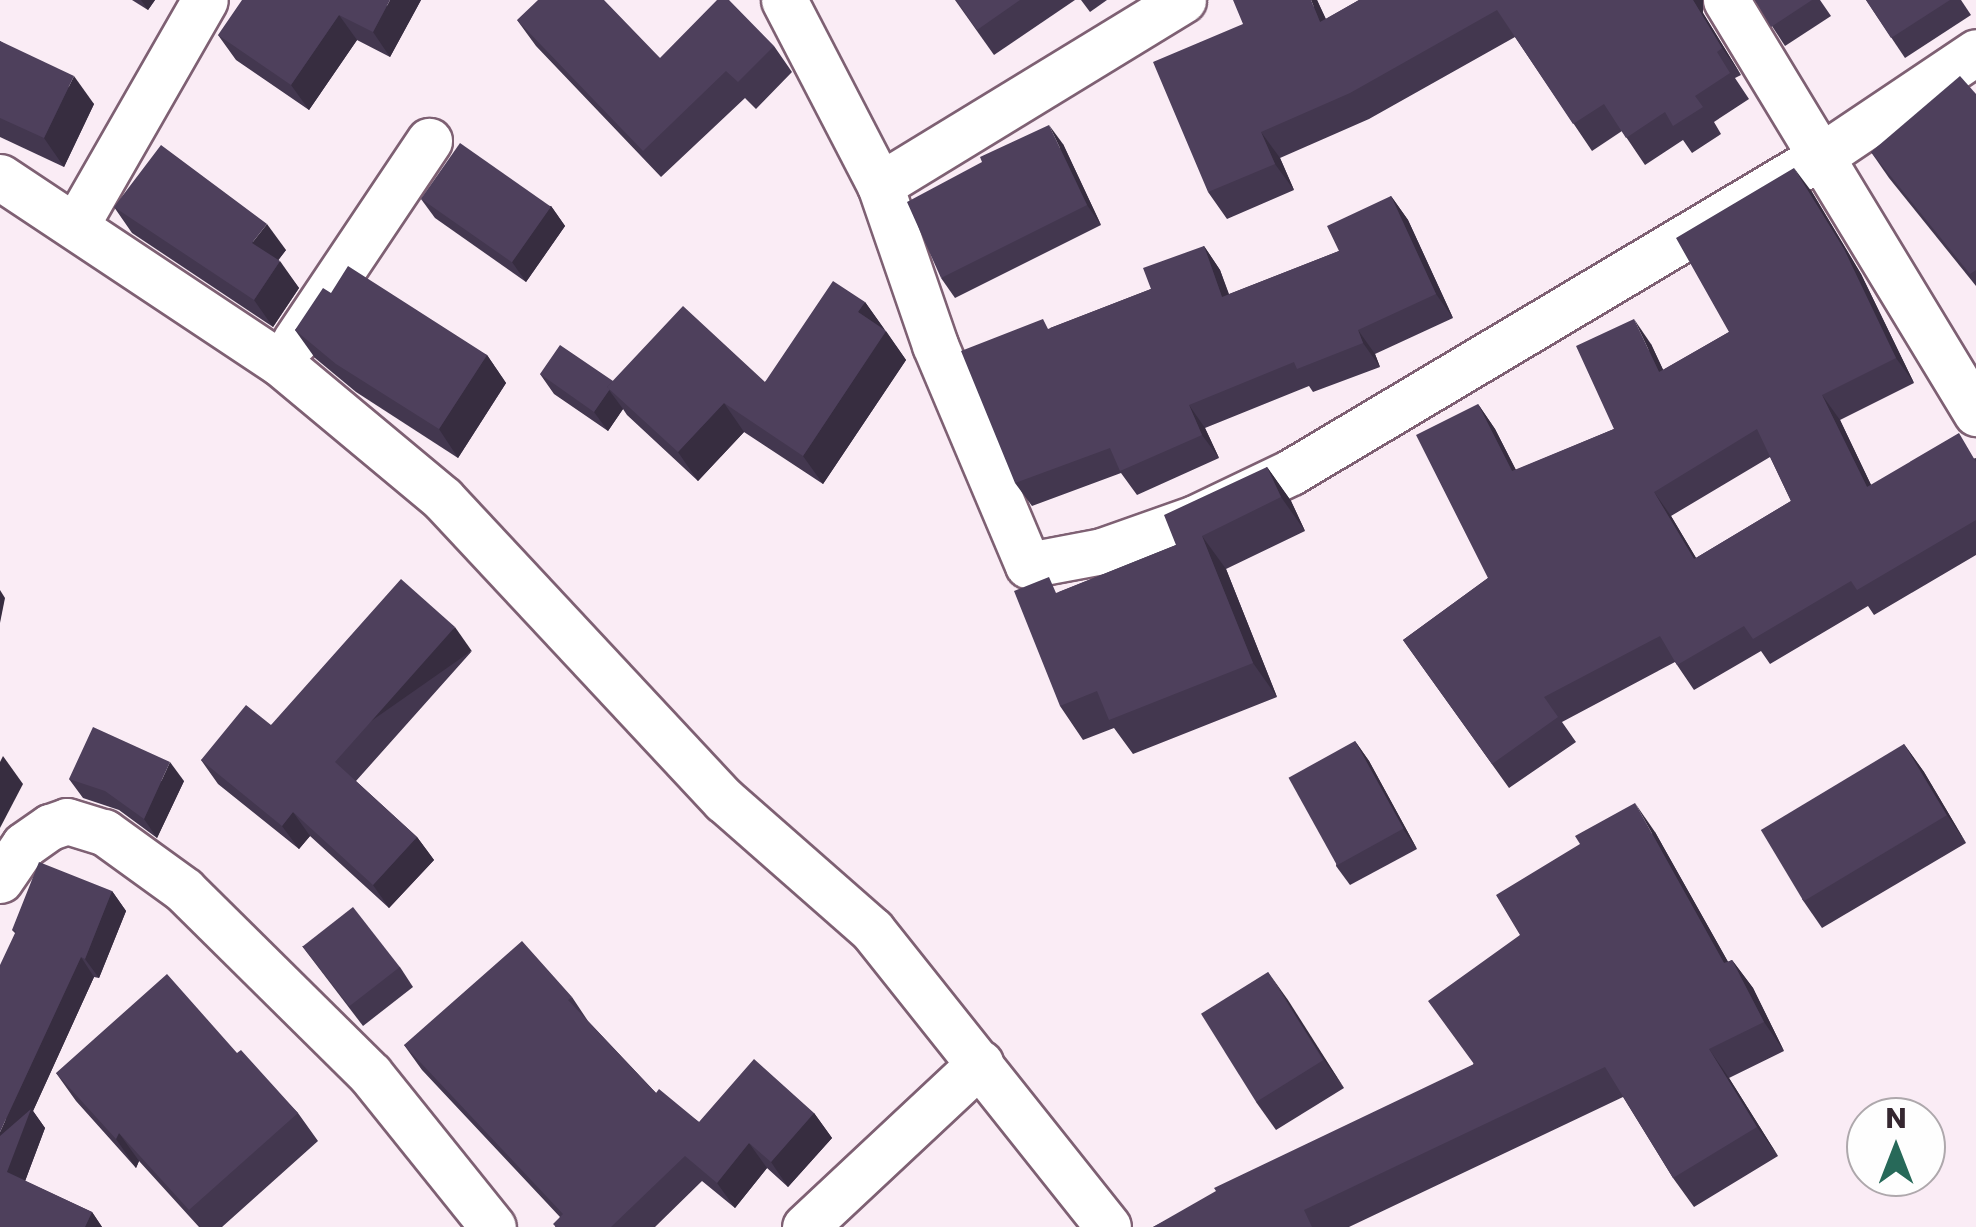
<!DOCTYPE html>
<html>
<head>
<meta charset="utf-8">
<style>
  body { margin:0 }
  #map { position:relative; width:1976px; height:1227px; overflow:hidden; background:#faecf5; font-family:Poppins,sans-serif }
  div>[style] { position:absolute }
  [style*='--x'] { left:calc(var(--x)*1px); top:calc(var(--y)*1px); width:calc(var(--w)*1px); rotate:calc(var(--a)*1deg) }
  .roads { filter:drop-shadow(2px 0 #7e6073) drop-shadow(-2px 0 #7e6073) drop-shadow(0 2px #7e6073) drop-shadow(0 -2px #7e6073) }
  .minor>* { height:45px; margin:-22.5px; padding:0 22.5px; transform-origin:22.5px; border-radius:22.5px; background:#fff }
  .wall>* { inset:0; background:#43374f }
  .shaded-wall>* { inset:0; background:#372d40; transform-origin:0 0 }
  .building>* { inset:0; background:#4e405c; transform-origin:0 0 }
  span { translate:-50% -50%; white-space:nowrap; text-align:center; line-height:1.15; -webkit-text-stroke:10px #fefefe; paint-order:stroke }
  .north { position:absolute; left:1846px; top:1097px; width:100px; height:100px; box-sizing:border-box; background:#fefefe; border:2px solid #aea8ac; border-radius:50%; rotate:0deg; font-size:28px; font-weight:700; line-height:40px; text-align:center; color:#352730 }
  .north::after { content:''; display:block; margin:auto; width:35px; height:45px; background:#276959; clip-path:polygon(50% 0,100% 100%,50% 72%,0 100%) }
</style>
</head>
<body>
<div id="map">
  <div class="roads">
    <div class="minor">
      <div style="--x:784;--y:0;--w:208;--a:62.6"></div>
      <div style="--x:880;--y:185;--w:169;--a:71"></div>
      <div style="--x:935;--y:345;--w:239;--a:67.1"></div>
      <div style="--x:1028;--y:565;--w:75;--a:-10.7"></div>
      <div style="--x:1102;--y:551;--w:99;--a:-19.5"></div>
      <div style="--x:1195;--y:518;--w:106;--a:-25.6"></div>
      <div style="--x:1291;--y:472;--w:619;--a:-30.79"></div>
      <div style="--x:1823;--y:155;--w:184;--a:-33.9"></div>
      <div style="--x:1726;--y:0;--w:483;--a:58.8"></div>
      <div style="--x:0;--y:177;--w:336;--a:33.6"></div>
      <div style="--x:280;--y:363;--w:212;--a:39.8"></div>
      <div style="--x:443;--y:499;--w:412;--a:47"></div>
      <div style="--x:724;--y:800;--w:197;--a:41.3"></div>
      <div style="--x:872;--y:930;--w:379;--a:51.5"></div>
      <div style="--x:880;--y:185;--w:355;--a:-31.4"></div>
      <div style="--x:76;--y:225;--w:259;--a:-60.2"></div>
      <div style="--x:295;--y:341;--w:241;--a:-56.2"></div>
      <div style="--x:0;--y:880;--w:42;--a:-55.6"></div>
      <div style="--x:24;--y:845;--w:32;--a:-35"></div>
      <div style="--x:50;--y:827;--w:18;--a:-19"></div>
      <div style="--x:67;--y:821;--w:39;--a:17"></div>
      <div style="--x:104;--y:832;--w:99;--a:35.9"></div>
      <div style="--x:184;--y:890;--w:262;--a:44.7"></div>
      <div style="--x:370;--y:1074;--w:196;--a:51.2"></div>
      <div style="--x:805;--y:1227;--w:240;--a:-43.1"></div>
    </div>
  </div>
  <div class="wall">
    <div style="clip-path:polygon(132px 0,155px 0,148px 10px)"></div>
    <div style="clip-path:polygon(421px 0,390px 57px,357px 40px,309px 110px,236px 60px,218px 35px)"></div>
    <div style="clip-path:polygon(955px 0,1075px 0,994px 55px)"></div>
    <div style="clip-path:polygon(1081px 0,1107px 0,1090px 12px)"></div>
    <div style="clip-path:polygon(1317px 0,1326px 19px,1359px 0,1703px 0,1703px 13px,1741px 75px,1735px 78px,1749px 99px,1714px 122px,1721px 134px,1692px 153px,1683px 140px,1645px 165px,1622px 131px,1592px 151px,1515px 37px,1369px 119px,1280px 158px,1294px 190px,1227px 219px,1208px 192px)"></div>
    <div style="clip-path:polygon(1755px 0,1820px 0,1831px 16px,1785px 46px)"></div>
    <div style="clip-path:polygon(1866px 0,1961px 0,1971px 15px,1905px 58px)"></div>
    <div style="clip-path:polygon(517px 20px,660px 58px,774px 46px,792px 72px,756px 109px,745px 98px,661px 177px,536px 46px)"></div>
    <div style="clip-path:polygon(0 41px,94px 104px,64px 167px,0 137px)"></div>
    <div style="clip-path:polygon(1976px 94px,1976px 286px,1889px 178px,1871px 152px)"></div>
    <div style="clip-path:polygon(1063px 144px,1101px 225px,955px 298px,941px 278px)"></div>
    <div style="clip-path:polygon(evenodd,1812px 192px,1861px 274px,1914px 383px,1840px 420px,1871px 485px,1976px 458px,1976px 555px,1874px 615px,1868px 606px,1770px 664px,1761px 651px,1694px 690px,1675px 662px,1562px 722px,1576px 742px,1509px 788px,1403px 640px,1488px 578px,1478px 404px,1495px 429px,1516px 470px,1614px 429px,1651px 344px,1663px 370px,1729px 332px,1812px 192px,1770px 457px,1791px 501px,1696px 558px,1671px 516px,1770px 457px)"></div>
    <div style="clip-path:polygon(1391px 196px,1408px 220px,1453px 318px,1375px 354px,1380px 367px,1313px 392px,1309px 386px,1205px 428px,1219px 458px,1137px 495px,1121px 473px,1032px 506px,1015px 483px,1050px 328px,1151px 289px,1204px 246px,1220px 270px,1229px 294px,1339px 251px)"></div>
    <div style="clip-path:polygon(421px 199px,551px 206px,565px 226px,526px 282px,435px 218px)"></div>
    <div style="clip-path:polygon(114px 207px,286px 250px,278px 260px,299px 288px,273px 327px,132px 233px)"></div>
    <div style="clip-path:polygon(331px 293px,487px 355px,506px 383px,458px 458px,356px 392px,315px 358px,295px 330px)"></div>
    <div style="clip-path:polygon(865px 302px,906px 360px,823px 484px,744px 432px,698px 481px,627px 415px,623px 409px,608px 431px,554px 394px,540px 374px,613px 381px,765px 382px)"></div>
    <div style="clip-path:polygon(1267px 467px,1291px 501px,1305px 531px,1226px 569px,1277px 697px,1133px 754px,1114px 728px,1083px 740px,1060px 706px,1059px 592px,1176px 545px)"></div>
    <div style="clip-path:polygon(472px 651px,356px 781px,417px 837px,434px 860px,389px 908px,310px 836px,299px 849px,218px 784px,201px 760px,271px 725px)"></div>
    <div style="clip-path:polygon(1355px 741px,1369px 761px,1417px 849px,1350px 885px,1336px 866px)"></div>
    <div style="clip-path:polygon(1904px 744px,1924px 772px,1966px 843px,1822px 928px,1802px 899px)"></div>
    <div style="clip-path:polygon(69px 779px,184px 781px,157px 838px,119px 810px,83px 798px)"></div>
    <div style="clip-path:polygon(1655px 832px,1728px 962px,1732px 960px,1753px 988px,1784px 1051px,1729px 1078px,1778px 1156px,1694px 1207px,1673px 1178px,1623px 1097px,1349px 1227px,1153px 1227px,1473px 1065px,1520px 935px)"></div>
    <div style="clip-path:polygon(112px 891px,126px 911px,99px 978px,94px 977px,33px 1111px,45px 1128px,25px 1181px,92px 1212px,102px 1227px,0 1227px,15px 933px,12px 930px)"></div>
    <div style="clip-path:polygon(302px 946px,400px 967px,413px 987px,363px 1026px)"></div>
    <div style="clip-path:polygon(1268px 972px,1344px 1088px,1276px 1130px,1256px 1102px)"></div>
    <div style="clip-path:polygon(572px 997px,588px 1021px,656px 1093px,699px 1122px,814px 1113px,832px 1138px,788px 1187px,767px 1168px,735px 1208px,702px 1181px,655px 1227px,555px 1227px,560px 1217px,422px 1070px,404px 1045px)"></div>
    <div style="clip-path:polygon(237px 1053px,298px 1113px,318px 1141px,222px 1227px,199px 1227px,139px 1161px,136px 1168px,76px 1101px,56px 1073px)"></div>
  </div>
  <div class="shaded-wall">
    <div style="clip-path:polygon(141px 0,155px 0,148px 10px)"></div>
    <div style="clip-path:polygon(390px 0,421px 0,390px 57px,373px 32px)"></div>
    <div style="clip-path:polygon(1311px 0,1317px 0,1339px 49px,1320px 22px)"></div>
    <div style="clip-path:polygon(1693px 0,1703px 0,1703px 13px,1741px 75px,1722px 48px)"></div>
    <div style="clip-path:polygon(339px 15px,357px 40px,309px 110px,291px 85px)"></div>
    <div style="clip-path:polygon(74px 76px,94px 104px,64px 167px,44px 138px)"></div>
    <div style="clip-path:polygon(1049px 125px,1063px 144px,1101px 225px,1087px 205px)"></div>
    <div style="clip-path:polygon(1261px 132px,1280px 158px,1294px 190px,1275px 164px)"></div>
    <div style="clip-path:polygon(1794px 168px,1812px 192px,1861px 274px,1914px 383px,1896px 358px)"></div>
    <div style="clip-path:polygon(1391px 196px,1408px 220px,1453px 318px,1436px 294px)"></div>
    <div style="clip-path:polygon(551px 206px,565px 226px,526px 282px,512px 262px)"></div>
    <div style="clip-path:polygon(267px 224px,286px 250px,271px 270px,252px 243px)"></div>
    <div style="clip-path:polygon(1204px 246px,1220px 270px,1238px 321px,1222px 297px)"></div>
    <div style="clip-path:polygon(280px 261px,299px 288px,273px 327px,254px 300px)"></div>
    <div style="clip-path:polygon(865px 302px,885px 330px,858px 312px)"></div>
    <div style="clip-path:polygon(1634px 319px,1651px 344px,1676px 397px,1659px 372px)"></div>
    <div style="clip-path:polygon(1358px 330px,1375px 354px,1380px 367px,1363px 343px)"></div>
    <div style="clip-path:polygon(886px 331px,906px 360px,823px 484px,803px 456px)"></div>
    <div style="clip-path:polygon(487px 355px,506px 383px,458px 458px,439px 429px)"></div>
    <div style="clip-path:polygon(609px 390px,623px 409px,608px 431px,594px 412px)"></div>
    <div style="clip-path:polygon(1822px 395px,1840px 420px,1884px 512px,1867px 487px)"></div>
    <div style="clip-path:polygon(724px 403px,744px 432px,698px 481px,678px 452px)"></div>
    <div style="clip-path:polygon(1478px 404px,1495px 429px,1529px 496px,1512px 471px)"></div>
    <div style="clip-path:polygon(1189px 405px,1205px 428px,1219px 458px,1202px 435px)"></div>
    <div style="clip-path:polygon(1267px 467px,1291px 501px,1305px 531px,1281px 497px)"></div>
    <div style="clip-path:polygon(1654px 492px,1671px 516px,1711px 583px,1694px 559px)"></div>
    <div style="clip-path:polygon(1202px 536px,1226px 569px,1277px 697px,1253px 663px)"></div>
    <div style="clip-path:polygon(0 590px,5px 598px,0 623px)"></div>
    <div style="left:455px;top:627px;width:29px;height:181px;rotate:55deg"></div>
    <div style="clip-path:polygon(1355px 741px,1369px 761px,1417px 849px,1403px 829px)"></div>
    <div style="clip-path:polygon(1904px 744px,1924px 772px,1966px 843px,1947px 815px)"></div>
    <div style="clip-path:polygon(3px 756px,23px 784px,0 828px,0 762px)"></div>
    <div style="clip-path:polygon(170px 762px,184px 781px,157px 838px,144px 819px)"></div>
    <div style="clip-path:polygon(1635px 803px,1655px 832px,1745px 992px,1724px 963px)"></div>
    <div style="clip-path:polygon(293px 812px,310px 836px,299px 849px,282px 826px)"></div>
    <div style="clip-path:polygon(417px 837px,434px 860px,389px 908px,373px 885px)"></div>
    <div style="clip-path:polygon(112px 891px,126px 911px,99px 978px,85px 959px)"></div>
    <div style="clip-path:polygon(81px 957px,94px 977px,33px 1111px,45px 1128px,21px 1192px,7px 1172px,0 1144px,0 1132px)"></div>
    <div style="clip-path:polygon(1732px 960px,1753px 988px,1784px 1051px,1764px 1022px)"></div>
    <div style="clip-path:polygon(1268px 972px,1288px 1000px,1344px 1088px,1324px 1060px)"></div>
    <div style="clip-path:polygon(1709px 1049px,1729px 1078px,1778px 1156px,1757px 1127px)"></div>
    <div style="clip-path:polygon(814px 1113px,832px 1138px,788px 1187px,771px 1162px)"></div>
    <div style="clip-path:polygon(119px 1133px,139px 1161px,136px 1168px,116px 1139px)"></div>
    <div style="clip-path:polygon(749px 1143px,767px 1168px,735px 1208px,717px 1183px)"></div>
    <div style="clip-path:polygon(92px 1212px,102px 1227px,85px 1227px)"></div>
  </div>
  <div class="building">
    <div style="clip-path:polygon(242px 0,390px 0,373px 32px,339px 15px,291px 85px,218px 35px)"></div>
    <div style="clip-path:polygon(538px 0,604px 0,660px 58px,717px 0,729px 0,774px 46px,738px 82px,726px 71px,643px 151px,517px 20px)"></div>
    <div style="clip-path:polygon(956px 0,1020px 0,977px 30px)"></div>
    <div style="clip-path:polygon(1233px 0,1311px 0,1320px 22px,1359px 0,1693px 0,1722px 48px,1717px 52px,1730px 73px,1695px 96px,1703px 107px,1673px 126px,1665px 112px,1626px 138px,1604px 104px,1573px 124px,1497px 10px,1350px 93px,1261px 132px,1275px 164px,1208px 192px,1153px 62px,1243px 24px)"></div>
    <div style="clip-path:polygon(1755px 0,1812px 0,1771px 27px)"></div>
    <div style="clip-path:polygon(1866px 0,1950px 0,1891px 38px)"></div>
    <div style="clip-path:polygon(0 41px,74px 76px,44px 138px,0 118px)"></div>
    <div style="clip-path:polygon(1960px 76px,1976px 94px,1976px 270px,1970px 274px,1871px 152px)"></div>
    <div style="clip-path:polygon(1049px 125px,1087px 205px,941px 278px,907px 202px,982px 162px,980px 157px)"></div>
    <div style="left:460px;top:143px;width:111px;height:68px;rotate:35deg"></div>
    <div style="clip-path:polygon(161px 145px,267px 224px,252px 243px,280px 261px,254px 300px,114px 207px)"></div>
    <div style="clip-path:polygon(evenodd,1794px 168px,1844px 249px,1896px 358px,1822px 395px,1867px 487px,1959px 433px,1976px 462px,1976px 520px,1857px 590px,1851px 581px,1753px 639px,1744px 626px,1677px 665px,1660px 636px,1544px 697px,1558px 717px,1492px 764px,1403px 640px,1488px 578px,1416px 435px,1478px 404px,1512px 471px,1614px 429px,1576px 346px,1634px 319px,1659px 372px,1729px 332px,1676px 238px,1794px 168px,1757px 429px,1791px 501px,1694px 559px,1654px 492px,1757px 429px)"></div>
    <div style="clip-path:polygon(1391px 196px,1436px 294px,1358px 330px,1363px 343px,1297px 369px,1294px 362px,1189px 405px,1202px 435px,1120px 471px,1110px 448px,1015px 483px,961px 351px,1043px 319px,1048px 329px,1151px 289px,1143px 268px,1204px 246px,1222px 297px,1339px 251px,1327px 226px)"></div>
    <div style="clip-path:polygon(348px 266px,487px 355px,439px 429px,336px 364px,295px 330px,323px 288px,331px 293px)"></div>
    <div style="clip-path:polygon(833px 281px,865px 302px,858px 312px,886px 331px,803px 456px,724px 403px,678px 452px,607px 387px,683px 306px,765px 382px)"></div>
    <div style="clip-path:polygon(560px 345px,613px 381px,607px 387px,610px 389px,594px 412px,540px 374px)"></div>
    <div style="clip-path:polygon(1267px 467px,1281px 497px,1202px 536px,1253px 663px,1109px 720px,1097px 691px,1060px 706px,1014px 591px,1049px 577px,1056px 593px,1176px 545px,1164px 515px)"></div>
    <div style="clip-path:polygon(401px 579px,455px 627px,335px 762px,417px 837px,373px 885px,293px 812px,282px 826px,201px 760px,246px 705px,271px 725px)"></div>
    <div style="clip-path:polygon(93px 727px,170px 762px,144px 819px,105px 791px,69px 779px)"></div>
    <div style="left:1355px;top:741px;width:100px;height:76px;rotate:61deg"></div>
    <div style="left:1904px;top:744px;width:83px;height:167px;rotate:59deg"></div>
    <div style="clip-path:polygon(1635px 803px,1724px 963px,1732px 960px,1764px 1022px,1709px 1049px,1757px 1127px,1673px 1178px,1605px 1067px,1304px 1210px,1312px 1227px,1153px 1227px,1216px 1191px,1214px 1188px,1474px 1064px,1428px 1001px,1520px 935px,1496px 895px,1580px 844px,1575px 836px)"></div>
    <div style="clip-path:polygon(39px 862px,112px 891px,85px 959px,81px 957px,0 1132px,0 965px,16px 931px,12px 930px)"></div>
    <div style="left:353px;top:907px;width:76px;height:64px;rotate:52deg"></div>
    <div style="clip-path:polygon(522px 941px,572px 997px,568px 1000px,656px 1093px,659px 1089px,699px 1122px,754px 1059px,814px 1113px,771px 1162px,749px 1143px,717px 1183px,685px 1156px,611px 1227px,556px 1227px,553px 1224px,563px 1214px,404px 1045px)"></div>
    <div style="left:1268px;top:972px;width:104px;height:79px;rotate:58deg"></div>
    <div style="clip-path:polygon(167px 974px,237px 1053px,241px 1050px,298px 1113px,189px 1210px,119px 1133px,116px 1139px,56px 1073px)"></div>
    <div style="clip-path:polygon(31px 1109px,7px 1172px,92px 1212px,85px 1227px,0 1227px,0 1136px)"></div>
  </div>
  <div class="north">N</div>
</div>
</body>
</html>
